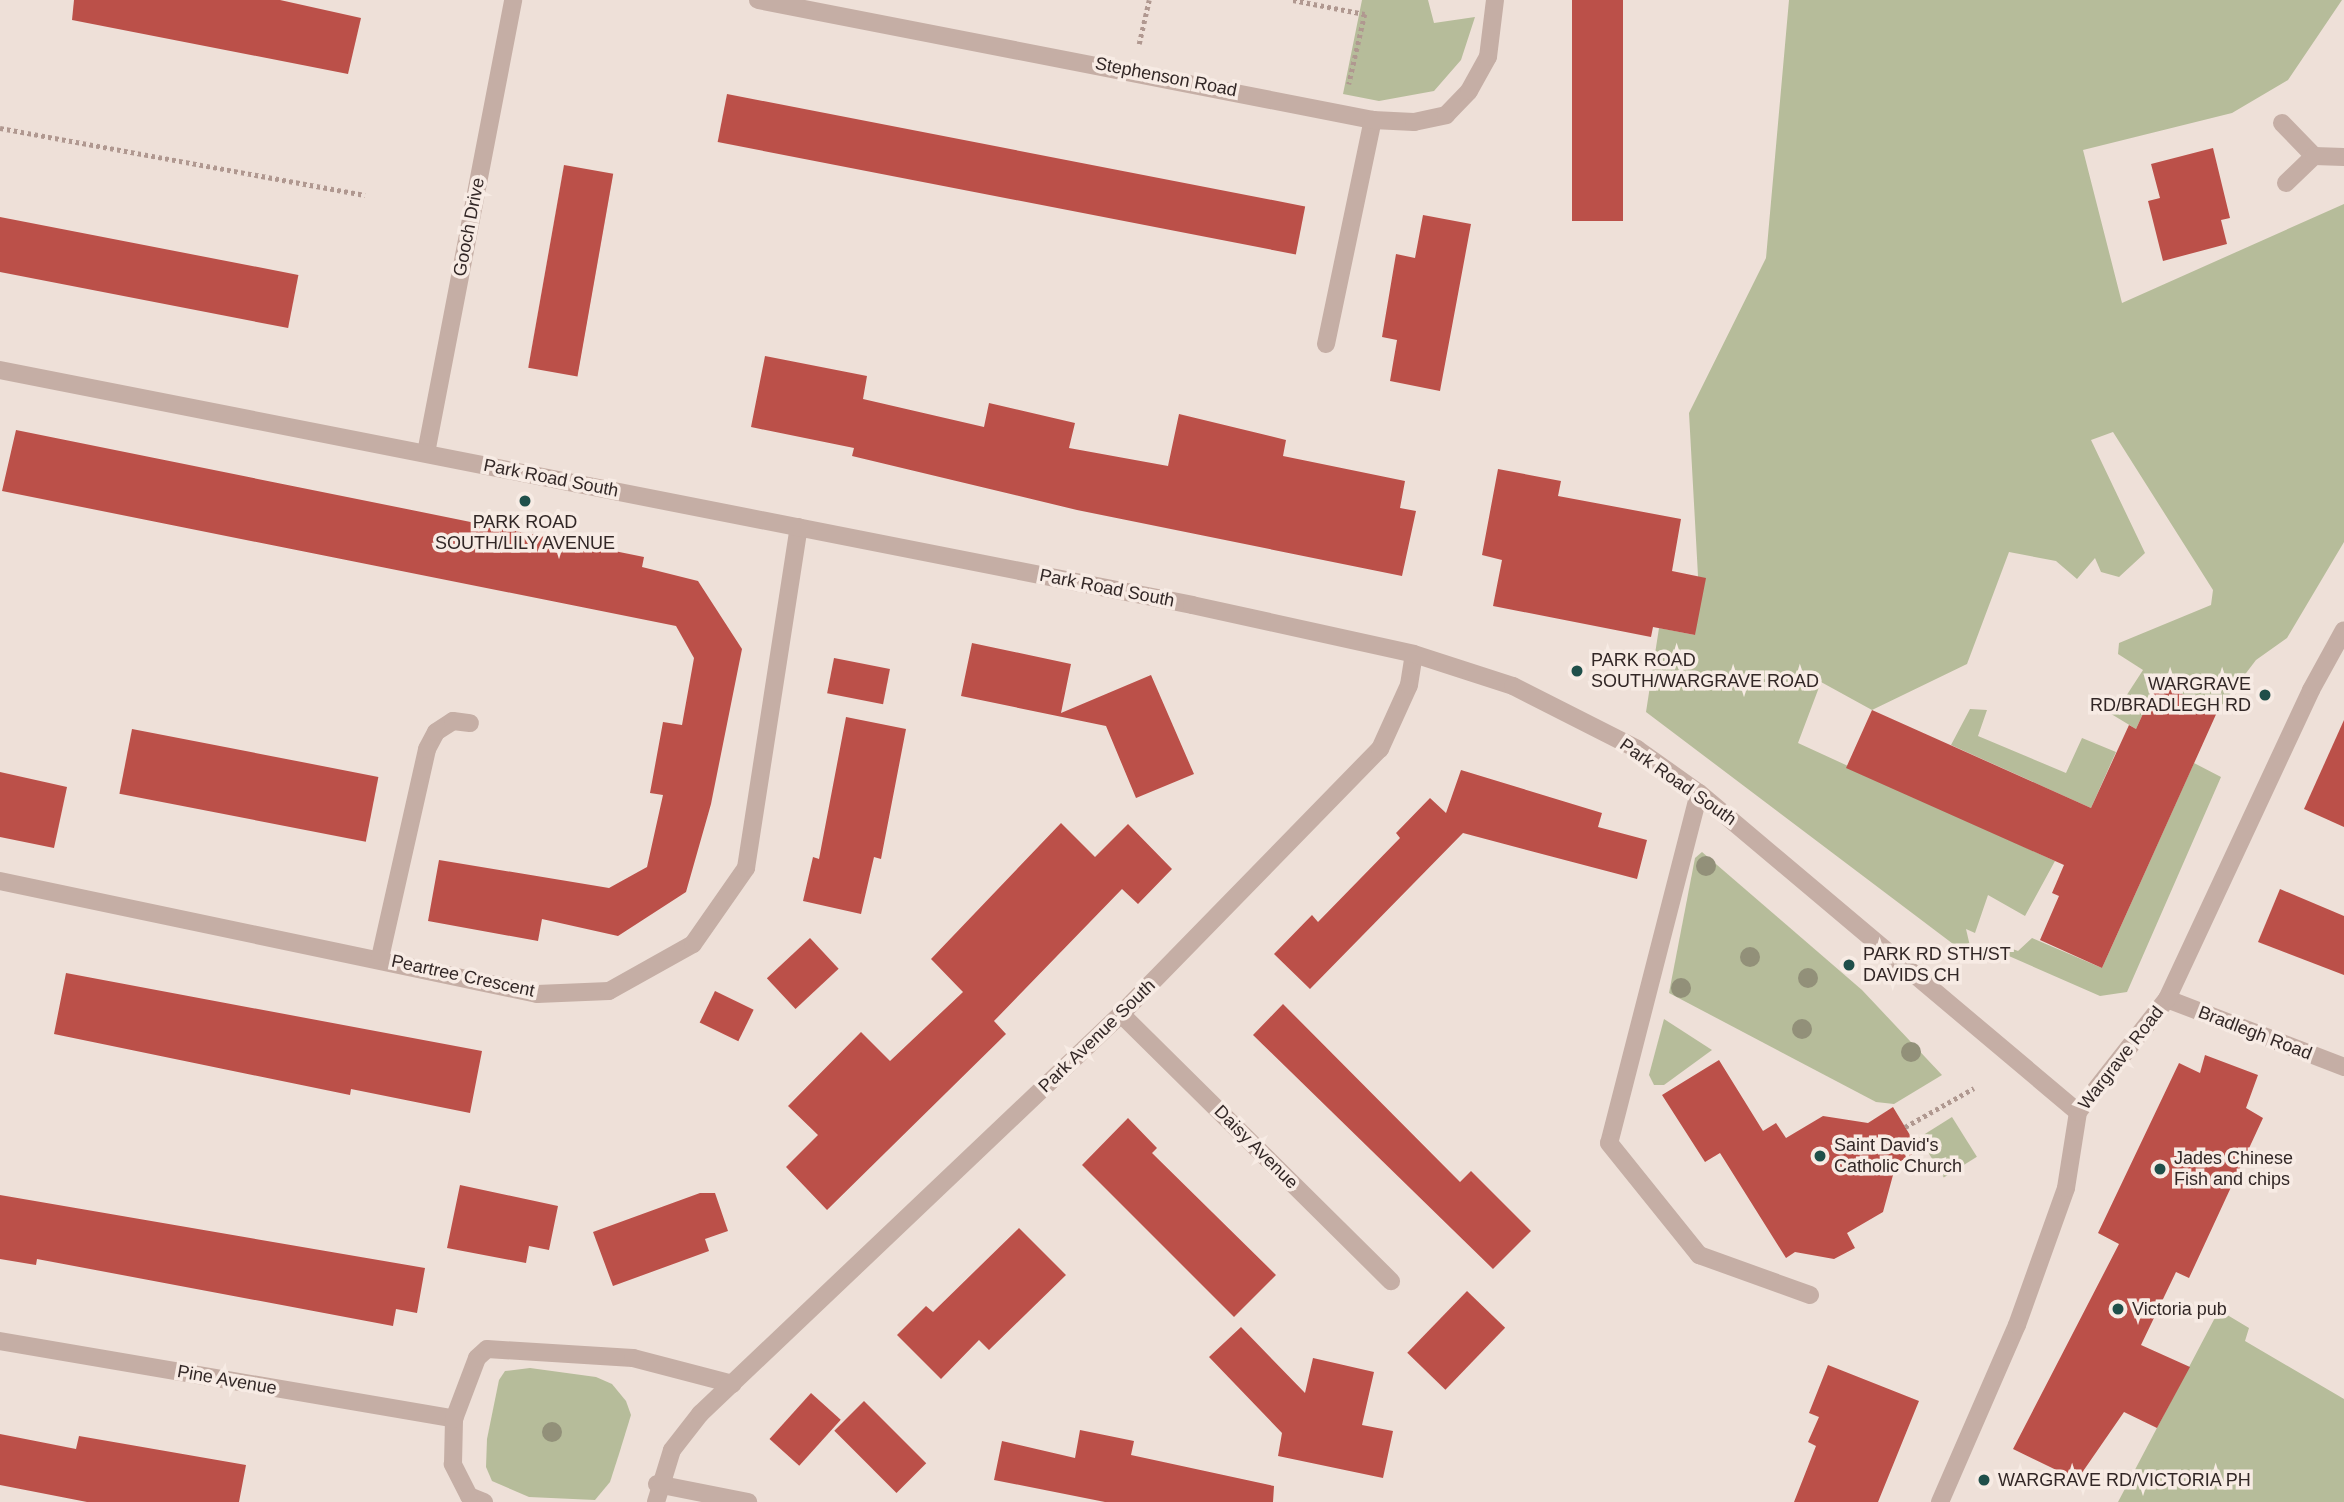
<!DOCTYPE html>
<html>
<head>
<meta charset="utf-8">
<style>
  body { margin:0 }
  #map { position:relative; width:2344px; height:1502px; overflow:hidden; background:#eee0d8; font-family:Arial,sans-serif }
  div>[style] { position:absolute }
  [style*='--x'] { left:calc(var(--x)*1px); top:calc(var(--y)*1px); width:calc(var(--w)*1px); rotate:calc(var(--a)*1deg) }
  .green>* { inset:0; background:#b6bc9a; transform-origin:0 0 }
  .building>* { inset:0; background:#bb5049; transform-origin:0 0 }
  .path>* { height:4.5px; margin-top:-2.25px; transform-origin:0; background:repeating-linear-gradient(90deg,#b09890 0 3.5px,transparent 0 7px) }
  .service>* { height:18px; margin:-9px; padding:0 9px; transform-origin:9px; border-radius:9px; background:#c5aea5 }
  .minor>* { height:18px; margin:-9px; padding:0 9px; transform-origin:9px; border-radius:9px; background:#c5aea5 }
  .tertiary>* { height:18px; margin:-9px; padding:0 9px; transform-origin:9px; border-radius:9px; background:#c5aea5 }
  .trees>* { width:20px; height:20px; margin:-10px; border-radius:50%; background:#929079 }
  .dots>* { width:19px; height:19px; translate:-50% -50%; box-sizing:border-box; border:4px solid #f7ebe4; border-radius:50% }
  span { translate:-50% -50%; white-space:nowrap; text-align:center; line-height:1.15; -webkit-text-stroke:7px #f7ebe4; paint-order:stroke }
  .street-label { font-size:18px; color:#322726 }
  .poi-label { font-size:18px; color:#322726 }
  .left { translate:0 -50%; text-align:left }
  .right { translate:-100% -50%; text-align:right }
</style>
</head>
<body>
<div id="map">
  <div class="green">
    <div style="clip-path:polygon(1362px 0,1428px 0,1434px 23px,1475px 17px,1461px 60px,1434px 91px,1379px 101px,1343px 94px)"></div>
    <div style="clip-path:polygon(1789px 0,2342px 0,2288px 80px,2232px 113px,2083px 150px,2122px 303px,2344px 204px,2344px 542px,2287px 638px,2256px 660px,2218px 710px,2157px 683px,2136px 729px,2093px 703px,2097px 697px,2119px 707px,2143px 670px,2118px 654px,2119px 643px,2211px 605px,2213px 590px,2113px 432px,2091px 440px,2145px 553px,2119px 577px,2101px 572px,2095px 558px,2077px 579px,2056px 561px,2009px 552px,1967px 664px,1872px 710px,1821px 682px,1798px 743px,2055px 861px,2025px 916px,1988px 895px,1975px 933px,1966px 929px,1973px 959px,1646px 712px,1659px 628px,1695px 635px,1698px 576px,1689px 413px,1766px 258px)"></div>
    <div style="clip-path:polygon(1970px 709px,1987px 710px,1978px 736px,2066px 773px,2082px 738px,2116px 752px,2091px 808px,1951px 745px)"></div>
    <div style="clip-path:polygon(2194px 763px,2221px 777px,2127px 992px,2100px 996px,2002px 953px,2007px 947px,2018px 951px,2032px 938px,2102px 968px)"></div>
    <div style="clip-path:polygon(1702px 852px,1862px 990px,1942px 1075px,1894px 1104px,1876px 1102px,1669px 993px,1695px 858px)"></div>
    <div style="clip-path:polygon(1664px 1019px,1712px 1050px,1664px 1085px,1654px 1085px,1649px 1075px)"></div>
    <div style="left:1952px;top:1117px;width:47px;height:39px;rotate:58deg"></div>
    <div style="clip-path:polygon(2219px 1310px,2249px 1328px,2245px 1341px,2344px 1399px,2344px 1502px,2118px 1502px)"></div>
    <div style="clip-path:polygon(530px 1368px,596px 1377px,612px 1384px,626px 1401px,631px 1415px,619px 1454px,610px 1482px,595px 1500px,529px 1497px,492px 1481px,486px 1467px,487px 1439px,499px 1380px,505px 1371px)"></div>
  </div>
  <div class="building">
    <div style="clip-path:polygon(74px 0,280px 0,361px 18px,348px 74px,72px 20px)"></div>
    <div style="left:1572px;top:0;width:51px;height:221px"></div>
    <div style="left:727px;top:94px;width:589px;height:49px;rotate:11deg"></div>
    <div style="clip-path:polygon(2213px 148px,2230px 218px,2221px 220px,2227px 244px,2163px 261px,2148px 201px,2160px 198px,2151px 164px)"></div>
    <div style="left:564px;top:165px;width:50px;height:206px;rotate:10deg"></div>
    <div style="clip-path:polygon(1423px 215px,1471px 224px,1440px 391px,1390px 381px,1397px 340px,1382px 337px,1396px 254px,1415px 258px)"></div>
    <div style="left:0;top:217px;width:304px;height:54px;rotate:11deg"></div>
    <div style="clip-path:polygon(765px 356px,867px 376px,863px 399px,984px 427px,989px 403px,1075px 423px,1069px 448px,1168px 466px,1179px 414px,1286px 440px,1283px 456px,1405px 481px,1400px 508px,1416px 511px,1402px 576px,1077px 510px,852px 456px,854px 448px,751px 427px)"></div>
    <div style="clip-path:polygon(16px 430px,644px 557px,642px 567px,698px 581px,742px 649px,711px 804px,686px 892px,618px 936px,542px 919px,538px 941px,428px 921px,439px 860px,609px 888px,647px 867px,663px 795px,650px 793px,663px 722px,682px 725px,694px 658px,676px 626px,2px 491px)"></div>
    <div style="clip-path:polygon(1498px 469px,1561px 481px,1558px 496px,1681px 519px,1672px 571px,1706px 578px,1695px 635px,1653px 627px,1651px 637px,1493px 606px,1502px 560px,1482px 555px)"></div>
    <div style="clip-path:polygon(972px 643px,1071px 664px,1061px 713px,1151px 675px,1194px 774px,1136px 798px,1106px 726px,961px 696px)"></div>
    <div style="left:834px;top:658px;width:57px;height:36px;rotate:11deg"></div>
    <div style="clip-path:polygon(2157px 683px,2218px 710px,2102px 968px,2040px 940px,2059px 896px,2052px 893px,2064px 865px,1846px 768px,1872px 710px,2091px 808px,2129px 725px,2136px 729px)"></div>
    <div style="clip-path:polygon(846px 717px,906px 729px,881px 859px,874px 857px,861px 914px,803px 901px,813px 857px,819px 859px)"></div>
    <div style="clip-path:polygon(2344px 720px,2344px 827px,2304px 809px)"></div>
    <div style="left:132px;top:729px;width:251px;height:66px;rotate:11deg"></div>
    <div style="clip-path:polygon(1461px 770px,1602px 813px,1598px 827px,1647px 840px,1637px 879px,1463px 833px,1310px 989px,1274px 954px,1312px 915px,1318px 922px,1400px 838px,1396px 833px,1430px 798px,1446px 813px)"></div>
    <div style="clip-path:polygon(0 772px,67px 787px,54px 848px,0 837px)"></div>
    <div style="clip-path:polygon(1061px 823px,1095px 857px,1128px 824px,1172px 869px,1138px 904px,1122px 889px,994px 1021px,1006px 1034px,827px 1210px,786px 1167px,818px 1135px,788px 1106px,861px 1032px,890px 1061px,963px 992px,931px 959px)"></div>
    <div style="clip-path:polygon(2280px 889px,2344px 916px,2344px 975px,2258px 942px)"></div>
    <div style="left:810px;top:938px;width:42px;height:59px;rotate:47deg"></div>
    <div style="clip-path:polygon(66px 973px,482px 1051px,470px 1113px,351px 1089px,350px 1095px,54px 1034px)"></div>
    <div style="left:715px;top:991px;width:43px;height:35px;rotate:26deg"></div>
    <div style="clip-path:polygon(1283px 1004px,1460px 1182px,1471px 1171px,1531px 1231px,1493px 1269px,1253px 1035px)"></div>
    <div style="clip-path:polygon(2205px 1055px,2258px 1075px,2246px 1108px,2263px 1118px,2189px 1278px,2176px 1272px,2141px 1345px,2190px 1367px,2157px 1428px,2124px 1412px,2077px 1480px,2013px 1449px,2119px 1244px,2098px 1233px,2179px 1063px,2200px 1073px)"></div>
    <div style="clip-path:polygon(1719px 1060px,1763px 1131px,1776px 1123px,1786px 1138px,1823px 1116px,1868px 1123px,1893px 1107px,1919px 1150px,1896px 1164px,1883px 1212px,1847px 1233px,1855px 1248px,1834px 1259px,1795px 1252px,1786px 1258px,1720px 1153px,1705px 1162px,1662px 1095px)"></div>
    <div style="clip-path:polygon(1128px 1118px,1157px 1148px,1152px 1153px,1276px 1275px,1234px 1317px,1082px 1165px)"></div>
    <div style="clip-path:polygon(460px 1185px,558px 1206px,549px 1250px,529px 1246px,526px 1263px,447px 1248px)"></div>
    <div style="clip-path:polygon(700px 1193px,715px 1193px,728px 1231px,705px 1239px,709px 1251px,613px 1286px,593px 1232px)"></div>
    <div style="clip-path:polygon(0 1195px,425px 1268px,417px 1313px,396px 1309px,393px 1326px,37px 1259px,36px 1265px,0 1259px)"></div>
    <div style="clip-path:polygon(1019px 1228px,1066px 1275px,989px 1350px,979px 1340px,941px 1379px,897px 1335px,926px 1306px,933px 1312px)"></div>
    <div style="left:1467px;top:1291px;width:53px;height:86px;rotate:44deg"></div>
    <div style="clip-path:polygon(1241px 1327px,1305px 1393px,1313px 1358px,1374px 1372px,1362px 1425px,1393px 1431px,1383px 1478px,1278px 1456px,1282px 1433px,1209px 1357px)"></div>
    <div style="clip-path:polygon(1828px 1365px,1919px 1401px,1878px 1502px,1794px 1502px,1816px 1446px,1808px 1442px,1819px 1417px,1809px 1413px)"></div>
    <div style="left:811px;top:1393px;width:40px;height:62px;rotate:42deg"></div>
    <div style="left:864px;top:1401px;width:88px;height:42px;rotate:45deg"></div>
    <div style="clip-path:polygon(1080px 1430px,1134px 1441px,1131px 1455px,1274px 1486px,1273px 1502px,1105px 1502px,994px 1480px,1002px 1441px,1075px 1458px)"></div>
    <div style="clip-path:polygon(0 1434px,76px 1449px,79px 1436px,246px 1465px,239px 1502px,87px 1502px,0 1485px)"></div>
  </div>
  <div class="path">
    <div style="--x:1293;--y:0;--w:73;--a:11"></div>
    <div style="--x:1365;--y:14;--w:72;--a:102.9"></div>
    <div style="--x:1139;--y:44;--w:45;--a:-77.2"></div>
    <div style="--x:0;--y:128;--w:371;--a:10.4"></div>
    <div style="--x:1905;--y:1127;--w:79;--a:-29.5"></div>
  </div>
  <div class="service">
    <div style="--x:1326;--y:344;--w:229;--a:-78.2"></div>
    <div style="--x:1699;--y:793;--w:361;--a:104.4"></div>
    <div style="--x:1609;--y:1143;--w:144;--a:51.2"></div>
    <div style="--x:1699;--y:1255;--w:118;--a:19.8"></div>
  </div>
  <div class="minor">
    <div style="--x:758;--y:0;--w:627;--a:11.04"></div>
    <div style="--x:1373;--y:120;--w:41;--a:2.8"></div>
    <div style="--x:1414;--y:122;--w:33;--a:-12"></div>
    <div style="--x:1446;--y:115;--w:33;--a:-46"></div>
    <div style="--x:1469;--y:91;--w:39;--a:-61"></div>
    <div style="--x:1488;--y:57;--w:57;--a:-83"></div>
    <div style="--x:2282;--y:123;--w:46;--a:45.9"></div>
    <div style="--x:2314;--y:156;--w:39;--a:136"></div>
    <div style="--x:2314;--y:156;--w:30;--a:2"></div>
    <div style="--x:426;--y:453;--w:461;--a:-79.1"></div>
    <div style="--x:0;--y:881;--w:549;--a:11.88"></div>
    <div style="--x:537;--y:994;--w:72;--a:-2.4"></div>
    <div style="--x:609;--y:991;--w:96;--a:-29.2"></div>
    <div style="--x:693;--y:944;--w:93;--a:-55.1"></div>
    <div style="--x:746;--y:868;--w:345;--a:-81.2"></div>
    <div style="--x:380;--y:958;--w:214;--a:-77.3"></div>
    <div style="--x:427;--y:749;--w:19;--a:-62"></div>
    <div style="--x:436;--y:732;--w:20;--a:-33"></div>
    <div style="--x:453;--y:721;--w:17;--a:7"></div>
    <div style="--x:2167;--y:999;--w:190;--a:21"></div>
    <div style="--x:1121;--y:1014;--w:380;--a:44.7"></div>
    <div style="--x:0;--y:1341;--w:461;--a:9.7"></div>
    <div style="--x:657;--y:1484;--w:93;--a:11.2"></div>
    <div style="--x:484;--y:1502;--w:16;--a:-158"></div>
    <div style="--x:469;--y:1496;--w:36;--a:-117"></div>
    <div style="--x:453;--y:1464;--w:45;--a:-88.7"></div>
    <div style="--x:454;--y:1419;--w:65;--a:-69.3"></div>
    <div style="--x:477;--y:1358;--w:13;--a:-42"></div>
    <div style="--x:487;--y:1349;--w:146;--a:3.5"></div>
    <div style="--x:633;--y:1358;--w:103;--a:14.6"></div>
    <div style="--x:656;--y:1502;--w:54;--a:-72.9"></div>
    <div style="--x:672;--y:1450;--w:46;--a:-52.1"></div>
    <div style="--x:700;--y:1414;--w:581;--a:-43.53"></div>
    <div style="--x:1121;--y:1014;--w:371;--a:-45.7"></div>
    <div style="--x:1380;--y:749;--w:70;--a:-65.6"></div>
    <div style="--x:1409;--y:685;--w:31;--a:-81"></div>
  </div>
  <div class="tertiary">
    <div style="--x:0;--y:370;--w:1215;--a:11.15"></div>
    <div style="--x:1192;--y:605;--w:227;--a:12.4"></div>
    <div style="--x:1414;--y:654;--w:104;--a:17.9"></div>
    <div style="--x:1513;--y:686;--w:139;--a:26.9"></div>
    <div style="--x:1637;--y:749;--w:76;--a:35.4"></div>
    <div style="--x:1699;--y:793;--w:495;--a:40.1"></div>
    <div style="--x:1940;--y:1502;--w:193;--a:-66.5"></div>
    <div style="--x:2017;--y:1325;--w:145;--a:-70.3"></div>
    <div style="--x:2066;--y:1188;--w:77;--a:-81"></div>
    <div style="--x:2078;--y:1112;--w:144;--a:-51.8"></div>
    <div style="--x:2167;--y:999;--w:341;--a:-65"></div>
    <div style="--x:2311;--y:690;--w:68;--a:-61.2"></div>
  </div>
  <div class="trees">
    <div style="left:1706px;top:866px"></div>
    <div style="left:1750px;top:957px"></div>
    <div style="left:1808px;top:978px"></div>
    <div style="left:1681px;top:988px"></div>
    <div style="left:1802px;top:1029px"></div>
    <div style="left:1911px;top:1052px"></div>
    <div style="left:552px;top:1432px"></div>
  </div>
  <div class="dots">
    <div style="left:525px;top:501px;background:#1f4f4a"></div>
    <div style="left:1577px;top:671px;background:#1f4f4a"></div>
    <div style="left:2265px;top:695px;background:#1f4f4a"></div>
    <div style="left:1849px;top:965px;background:#1f4f4a"></div>
    <div style="left:1820px;top:1156px;background:#1f4f4a"></div>
    <div style="left:2160px;top:1169px;background:#1f4f4a"></div>
    <div style="left:2118px;top:1309px;background:#1f4f4a"></div>
    <div style="left:1984px;top:1480px;background:#1f4f4a"></div>
  </div>
  <div class="street-label">
    <span style="left:1166px;top:77px;rotate:11deg">Stephenson Road</span>
    <span style="left:469px;top:227px;rotate:-79deg">Gooch Drive</span>
    <span style="left:551px;top:478px;rotate:11deg">Park Road South</span>
    <span style="left:1107px;top:588px;rotate:11deg">Park Road South</span>
    <span style="left:1678px;top:782px;rotate:35deg">Park Road South</span>
    <span style="left:463px;top:976px;rotate:12deg">Peartree Crescent</span>
    <span style="left:2255px;top:1033px;rotate:21deg">Bradlegh Road</span>
    <span style="left:1097px;top:1036px;rotate:-44deg">Park Avenue South</span>
    <span style="left:2121px;top:1058px;rotate:-52deg">Wargrave Road</span>
    <span style="left:1256px;top:1147px;rotate:45deg">Daisy Avenue</span>
    <span style="left:227px;top:1380px;rotate:10deg">Pine Avenue</span>
  </div>
  <div class="poi-label">
    <span style="left:525px;top:533px">PARK ROAD<br>SOUTH/LILY AVENUE</span>
    <span class="left" style="left:1591px;top:671px">PARK ROAD<br>SOUTH/WARGRAVE ROAD</span>
    <span class="right" style="left:2251px;top:695px">WARGRAVE<br>RD/BRADLEGH RD</span>
    <span class="left" style="left:1863px;top:965px">PARK RD STH/ST<br>DAVIDS CH</span>
    <span class="left" style="left:1834px;top:1156px">Saint David's<br>Catholic Church</span>
    <span class="left" style="left:2174px;top:1169px">Jades Chinese<br>Fish and chips</span>
    <span class="left" style="left:2132px;top:1309px">Victoria pub</span>
    <span class="left" style="left:1998px;top:1480px">WARGRAVE RD/VICTORIA PH</span>
  </div>
</div>
</body>
</html>
